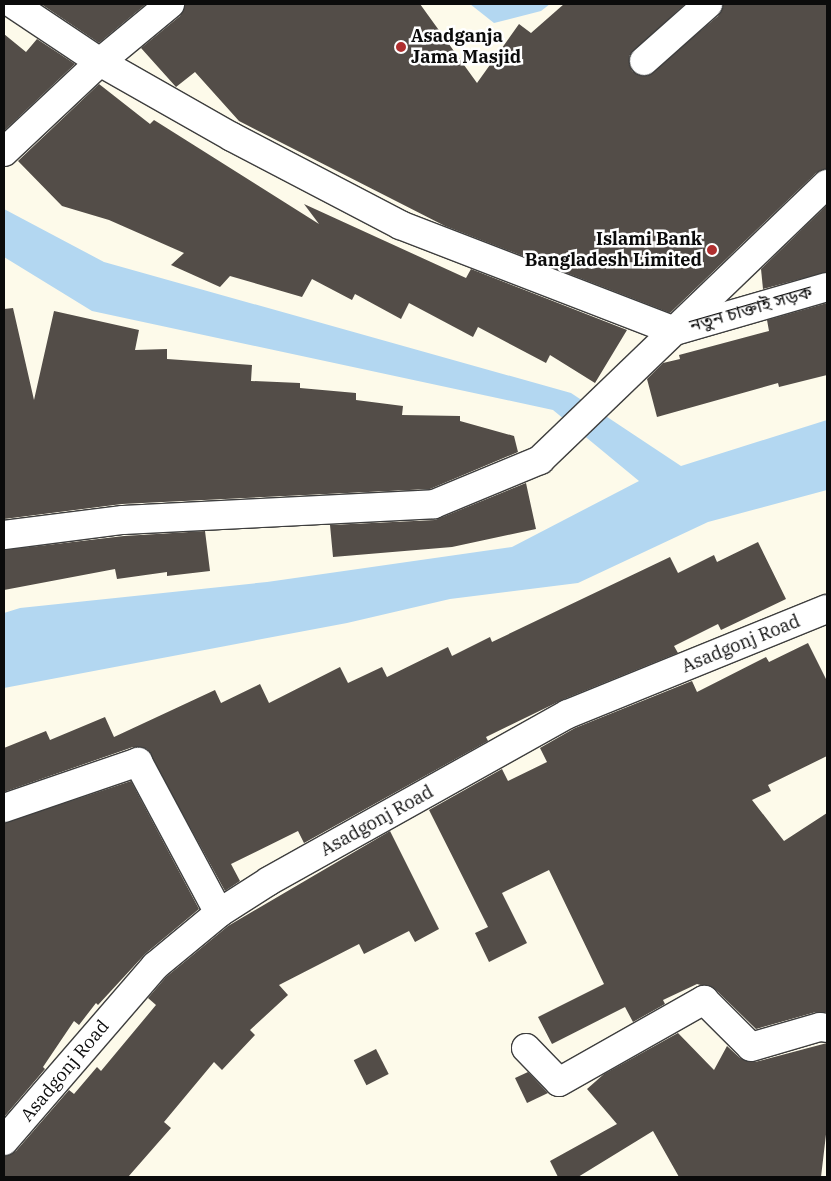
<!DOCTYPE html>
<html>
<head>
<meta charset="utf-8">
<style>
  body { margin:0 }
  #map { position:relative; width:831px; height:1181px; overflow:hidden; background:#fdfaea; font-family:"IBM Plex Serif","Noto Sans Bengali",serif }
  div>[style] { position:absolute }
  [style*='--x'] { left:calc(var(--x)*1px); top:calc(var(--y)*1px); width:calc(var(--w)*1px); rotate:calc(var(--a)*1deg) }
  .water>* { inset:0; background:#b3d7f1 }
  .building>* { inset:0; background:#534d48; transform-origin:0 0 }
  .roads { filter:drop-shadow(1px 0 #3e3e3e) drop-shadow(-1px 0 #3e3e3e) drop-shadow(0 1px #3e3e3e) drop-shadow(0 -1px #3e3e3e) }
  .minor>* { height:28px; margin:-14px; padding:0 14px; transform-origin:14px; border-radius:14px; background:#fff }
  .dots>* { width:14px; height:14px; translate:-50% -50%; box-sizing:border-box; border:2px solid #fff; border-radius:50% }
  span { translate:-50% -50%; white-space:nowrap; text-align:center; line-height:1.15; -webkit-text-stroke:5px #fff; paint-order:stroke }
  .poi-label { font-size:18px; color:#0b0b0b; font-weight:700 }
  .left { translate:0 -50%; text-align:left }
  .right { translate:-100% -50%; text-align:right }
  .street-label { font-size:18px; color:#0b0b0b }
  .frame { position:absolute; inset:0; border:5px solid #0b0b0b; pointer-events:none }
</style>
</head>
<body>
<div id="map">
  <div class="water">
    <div style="clip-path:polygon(470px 4px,550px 4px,541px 11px,494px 23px)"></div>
    <div style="clip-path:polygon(4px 209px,104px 262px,571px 393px,681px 466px,827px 420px,827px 490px,708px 522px,578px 583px,450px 599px,347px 623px,4px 688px,4px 613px,20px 608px,267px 582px,512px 547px,639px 481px,553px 410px,92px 311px,4px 257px)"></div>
  </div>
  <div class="building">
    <div style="clip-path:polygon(41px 4px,146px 4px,99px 43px)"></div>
    <div style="clip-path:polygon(185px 4px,420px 4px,477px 83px,519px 24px,531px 33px,564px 4px,685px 4px,629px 56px,632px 71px,647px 76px,718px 16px,723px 4px,827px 4px,827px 169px,816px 173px,670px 313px,445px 226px,239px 121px,195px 72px,176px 87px,141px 48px,180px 16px)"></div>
    <div style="clip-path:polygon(4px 34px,26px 52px,37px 39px,75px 64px,4px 131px)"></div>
    <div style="clip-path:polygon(99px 84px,150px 124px,154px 120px,319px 224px,304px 204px,466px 278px,471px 269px,627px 330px,595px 383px,550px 355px,546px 363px,478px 327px,473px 337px,409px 303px,401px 319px,355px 294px,352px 300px,312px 279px,302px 297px,230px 276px,220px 287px,171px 265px,184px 253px,109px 220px,62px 206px,18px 161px)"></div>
    <div style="clip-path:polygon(827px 205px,827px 272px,763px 289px,761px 269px)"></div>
    <div style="clip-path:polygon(827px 303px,827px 375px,779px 387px,778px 383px,657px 417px,647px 379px,663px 363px,680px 359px,679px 355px,769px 331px,767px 320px)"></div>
    <div style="clip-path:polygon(13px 308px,34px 400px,54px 311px,139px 330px,135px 350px,167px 349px,167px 359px,252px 365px,251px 381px,300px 383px,300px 388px,356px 393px,356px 400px,403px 406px,402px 415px,460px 416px,460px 421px,514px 436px,518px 452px,430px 489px,122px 504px,4px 519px,4px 309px)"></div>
    <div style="clip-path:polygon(526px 483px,536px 529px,452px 547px,333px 557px,330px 525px,435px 520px)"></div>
    <div style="clip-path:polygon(205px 531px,210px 571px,167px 576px,167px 572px,117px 579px,115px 569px,4px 590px,4px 550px,124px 536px)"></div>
    <div style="clip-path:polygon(758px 542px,786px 599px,721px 630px,718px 624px,674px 646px,678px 653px,562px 700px,486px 737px,488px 741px,304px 843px,298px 831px,231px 864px,240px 881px,225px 891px,147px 749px,133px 747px,4px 792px,4px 748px,46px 731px,50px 740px,105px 717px,114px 737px,215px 690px,221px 703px,260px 684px,269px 703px,340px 667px,348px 683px,382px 667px,387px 677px,448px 647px,452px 656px,490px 637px,492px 642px,670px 557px,678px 573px,714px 555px,717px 562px)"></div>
    <div style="clip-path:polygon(808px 643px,827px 681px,827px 756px,768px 785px,771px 791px,752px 800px,784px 841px,827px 813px,827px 1012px,816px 1012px,756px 1029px,715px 989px,697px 984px,663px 1000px,665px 1004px,633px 1022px,625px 1007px,552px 1044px,538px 1017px,604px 984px,549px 870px,502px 893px,527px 943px,489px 962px,475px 933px,488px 927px,429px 810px,502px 769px,508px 781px,547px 762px,540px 748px,575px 728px,692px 681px,697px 692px,766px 657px,769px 662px)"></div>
    <div style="clip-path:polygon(131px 781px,199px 909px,145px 954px,98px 1005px,96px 1003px,79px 1025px,74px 1021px,43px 1067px,45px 1069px,4px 1117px,4px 823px)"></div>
    <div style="clip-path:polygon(390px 831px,439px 929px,415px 942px,409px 931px,364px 954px,359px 944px,279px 985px,288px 995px,250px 1030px,255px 1035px,222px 1070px,214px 1062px,164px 1122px,171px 1128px,128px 1177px,4px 1177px,4px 1156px,16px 1151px,69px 1090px,74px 1094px,97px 1067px,101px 1071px,156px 1005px,148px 998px,166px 977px,228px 926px)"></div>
    <div style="clip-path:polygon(678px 1033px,714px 1070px,727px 1046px,740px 1058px,755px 1062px,827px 1043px,827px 1126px,821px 1177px,679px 1177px,653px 1131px,578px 1177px,558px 1177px,550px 1161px,617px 1124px,587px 1089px,604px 1074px)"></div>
    <div style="left:376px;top:1049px;width:28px;height:25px;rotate:63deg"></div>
    <div style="clip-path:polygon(528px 1072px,548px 1093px,527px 1103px,515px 1078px)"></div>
  </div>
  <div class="roads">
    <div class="minor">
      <div style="--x:13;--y:4;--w:105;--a:33.7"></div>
      <div style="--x:100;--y:62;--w:152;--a:29.6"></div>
      <div style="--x:232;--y:137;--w:190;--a:27.6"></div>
      <div style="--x:400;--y:225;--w:294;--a:21.1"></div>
      <div style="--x:644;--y:61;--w:86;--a:-41.7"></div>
      <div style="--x:4;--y:152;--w:132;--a:-43.2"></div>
      <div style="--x:100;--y:62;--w:91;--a:-39.6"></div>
      <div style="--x:678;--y:330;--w:155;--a:-16.1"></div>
      <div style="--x:4;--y:535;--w:120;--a:-7.2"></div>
      <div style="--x:123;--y:520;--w:311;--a:-2.9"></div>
      <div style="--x:434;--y:504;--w:115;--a:-22.5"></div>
      <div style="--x:540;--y:460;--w:398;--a:-43.9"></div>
      <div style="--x:4;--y:808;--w:142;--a:-18.9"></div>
      <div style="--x:138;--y:762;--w:171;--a:61.8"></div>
      <div style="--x:526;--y:1048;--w:47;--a:45.9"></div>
      <div style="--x:559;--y:1082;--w:167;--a:-29.5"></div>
      <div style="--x:704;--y:1000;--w:66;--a:45"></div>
      <div style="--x:751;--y:1047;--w:72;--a:-16.2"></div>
      <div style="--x:820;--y:1027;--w:7;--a:8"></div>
      <div style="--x:4;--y:1141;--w:231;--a:-49.2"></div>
      <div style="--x:155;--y:966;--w:83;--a:-39.6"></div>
      <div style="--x:219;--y:913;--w:59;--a:-32.6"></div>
      <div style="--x:269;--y:881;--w:342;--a:-29.2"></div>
      <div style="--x:568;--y:714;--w:279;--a:-22.1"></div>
    </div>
  </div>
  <div class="dots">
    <div style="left:401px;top:47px;background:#af2f2f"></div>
    <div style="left:712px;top:250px;background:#af2f2f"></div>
  </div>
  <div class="poi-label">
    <span class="left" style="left:411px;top:47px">Asadganja<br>Jama Masjid</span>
    <span class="right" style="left:702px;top:250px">Islami Bank<br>Bangladesh Limited</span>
  </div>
  <div class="street-label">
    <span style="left:751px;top:309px;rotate:-16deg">নতুন চাক্তাই সড়ক</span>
    <span style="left:741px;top:644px;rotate:-22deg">Asadgonj Road</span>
    <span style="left:377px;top:821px;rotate:-29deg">Asadgonj Road</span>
    <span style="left:65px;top:1071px;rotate:-50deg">Asadgonj Road</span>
  </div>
  <div class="frame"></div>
</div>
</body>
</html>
